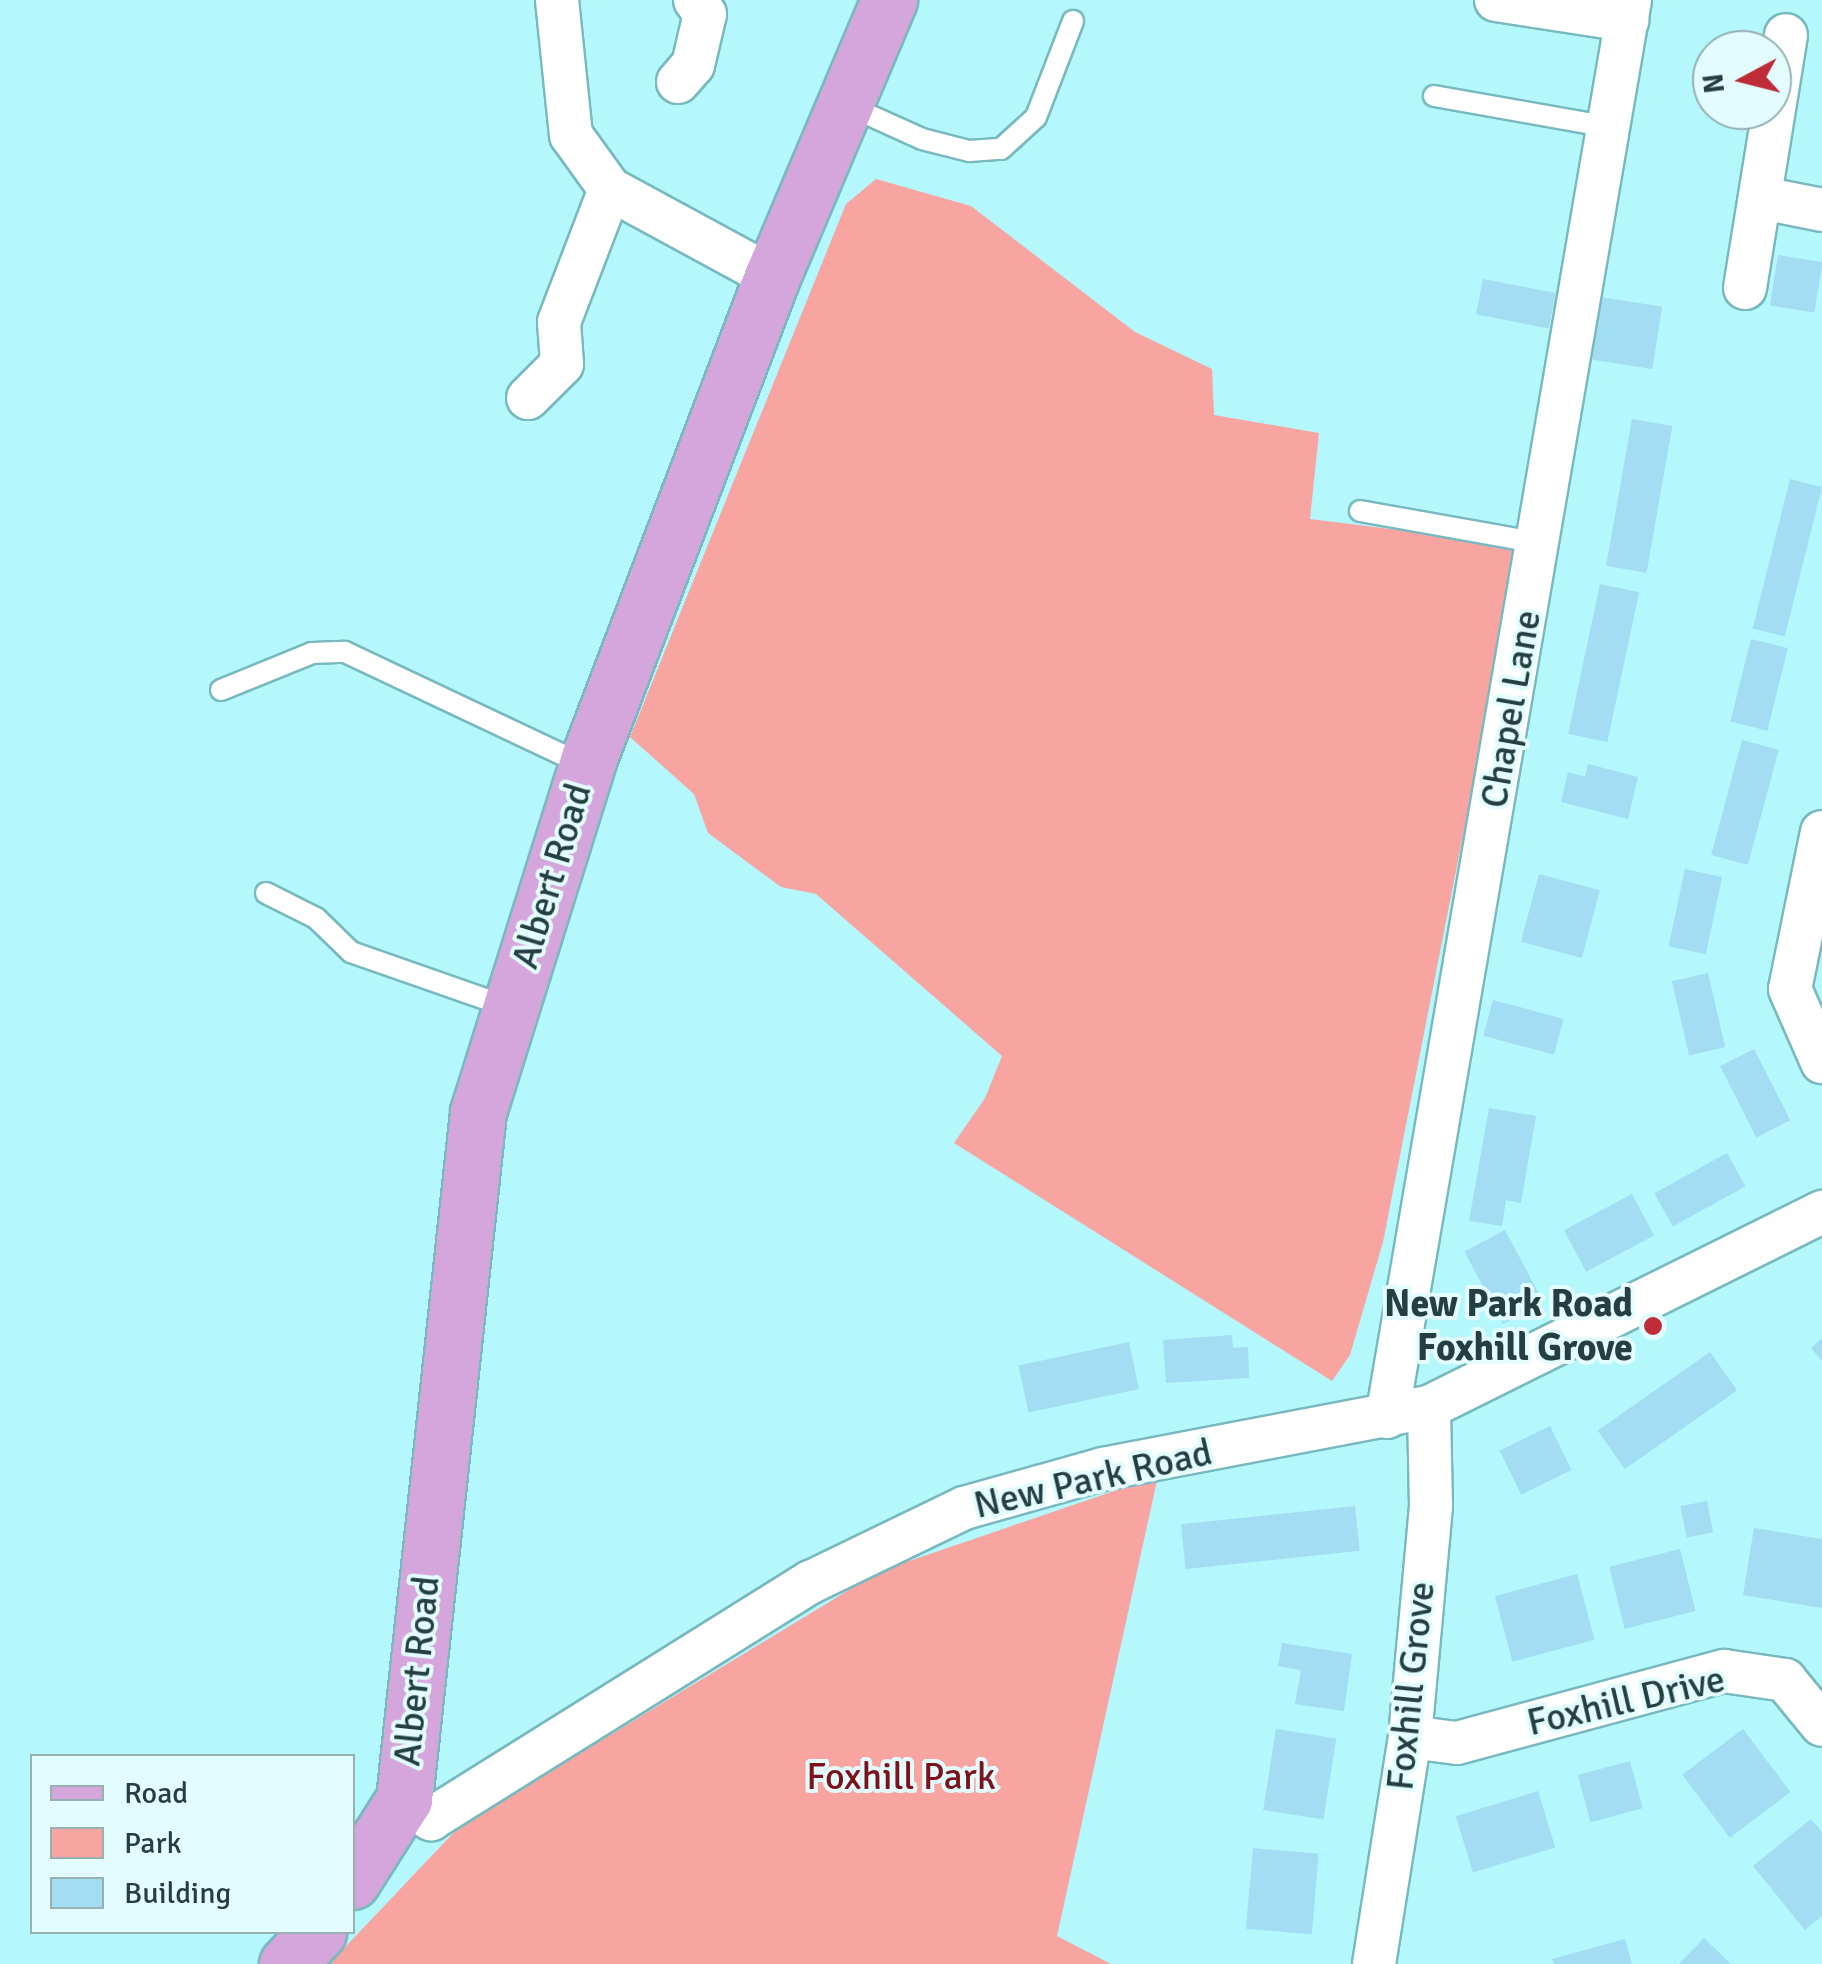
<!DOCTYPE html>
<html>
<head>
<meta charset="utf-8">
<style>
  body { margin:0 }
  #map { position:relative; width:1822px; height:1964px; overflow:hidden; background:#b4f7fd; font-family:Signika,sans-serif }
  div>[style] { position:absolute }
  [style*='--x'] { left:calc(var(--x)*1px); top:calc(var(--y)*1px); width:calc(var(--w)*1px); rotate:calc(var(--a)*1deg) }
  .green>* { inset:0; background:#f8a5a1 }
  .building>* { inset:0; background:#a2ddf3; transform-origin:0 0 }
  .roads { filter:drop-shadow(2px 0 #78b9bf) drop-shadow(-2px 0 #78b9bf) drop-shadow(0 2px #78b9bf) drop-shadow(0 -2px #78b9bf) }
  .lane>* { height:20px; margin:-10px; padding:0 10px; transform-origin:10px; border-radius:10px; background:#fff }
  .street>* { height:42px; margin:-21px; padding:0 21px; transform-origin:21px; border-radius:21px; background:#fff }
  .primary>* { height:55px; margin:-27.5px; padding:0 27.5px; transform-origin:27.5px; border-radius:27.5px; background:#d4a6db }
  .dots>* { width:28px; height:28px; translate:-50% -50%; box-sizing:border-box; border:5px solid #e3fdff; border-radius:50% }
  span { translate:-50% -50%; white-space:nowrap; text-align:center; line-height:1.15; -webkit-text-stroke:8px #e3fdff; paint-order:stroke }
  .street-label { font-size:38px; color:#243f42 }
  .poi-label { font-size:38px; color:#243f42; font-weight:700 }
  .right { translate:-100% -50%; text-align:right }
  .park-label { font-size:38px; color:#7d121c }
  .legend { position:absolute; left:30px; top:1754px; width:325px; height:180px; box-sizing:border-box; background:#e3fdff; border:2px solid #97b1b3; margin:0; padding:12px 18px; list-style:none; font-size:30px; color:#243f42 }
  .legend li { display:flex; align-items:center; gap:20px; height:50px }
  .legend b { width:50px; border:2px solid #97b1b3 }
  .north { position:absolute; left:1692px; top:30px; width:100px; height:100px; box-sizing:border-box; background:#e3fdff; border:2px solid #97b1b3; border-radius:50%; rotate:263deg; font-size:28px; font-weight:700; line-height:40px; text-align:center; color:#243f42 }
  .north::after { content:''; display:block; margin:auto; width:35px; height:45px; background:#be2d37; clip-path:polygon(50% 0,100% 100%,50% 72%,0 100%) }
</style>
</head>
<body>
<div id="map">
  <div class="green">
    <div style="clip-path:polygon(876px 179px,971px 206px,1135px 332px,1212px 369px,1214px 415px,1319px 433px,1310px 519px,1520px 545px,1383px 1242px,1350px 1355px,1332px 1381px,954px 1143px,985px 1098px,1002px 1056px,816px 894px,781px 887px,708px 833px,694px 794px,630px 737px,846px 204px)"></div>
    <div style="clip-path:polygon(1158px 1476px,1057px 1936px,1111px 1964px,329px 1964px,460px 1826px,880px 1571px)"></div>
  </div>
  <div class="building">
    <div style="left:1778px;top:255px;width:45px;height:51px;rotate:9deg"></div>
    <div style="left:1483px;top:279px;width:74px;height:36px;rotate:11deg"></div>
    <div style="left:1600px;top:297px;width:63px;height:63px;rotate:9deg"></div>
    <div style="left:1632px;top:419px;width:41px;height:149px;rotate:10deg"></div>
    <div style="left:1790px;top:479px;width:33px;height:154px;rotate:14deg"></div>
    <div style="left:1600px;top:584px;width:40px;height:153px;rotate:12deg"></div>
    <div style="left:1751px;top:639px;width:38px;height:85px;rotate:14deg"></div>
    <div style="left:1742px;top:740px;width:38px;height:119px;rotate:15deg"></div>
    <div style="clip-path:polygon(1588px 764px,1638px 777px,1628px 819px,1561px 802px,1568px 772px,1585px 777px)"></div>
    <div style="left:1685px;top:869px;width:38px;height:79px;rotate:12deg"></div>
    <div style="left:1539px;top:874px;width:63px;height:70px;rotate:15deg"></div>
    <div style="left:1708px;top:973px;width:76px;height:37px;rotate:77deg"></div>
    <div style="left:1493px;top:1000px;width:73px;height:37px;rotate:15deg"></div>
    <div style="left:1754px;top:1049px;width:80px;height:38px;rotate:63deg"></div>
    <div style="clip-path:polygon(1489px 1108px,1536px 1116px,1521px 1203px,1506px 1200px,1502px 1226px,1469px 1221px)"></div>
    <div style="left:1727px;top:1153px;width:38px;height:83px;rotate:61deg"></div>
    <div style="left:1632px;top:1194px;width:47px;height:77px;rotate:62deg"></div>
    <div style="left:1505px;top:1230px;width:82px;height:46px;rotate:62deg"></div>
    <div style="clip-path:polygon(1232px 1335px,1233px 1348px,1248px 1347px,1249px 1378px,1166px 1383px,1163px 1340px)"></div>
    <div style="clip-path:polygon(1822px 1338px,1822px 1361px,1811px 1348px)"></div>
    <div style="left:1129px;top:1342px;width:48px;height:113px;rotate:78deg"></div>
    <div style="left:1710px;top:1352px;width:47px;height:137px;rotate:55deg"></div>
    <div style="left:1550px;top:1426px;width:49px;height:56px;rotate:64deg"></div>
    <div style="left:1707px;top:1501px;width:32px;height:27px;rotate:79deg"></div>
    <div style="left:1355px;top:1506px;width:45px;height:175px;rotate:84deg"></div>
    <div style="clip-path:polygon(1754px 1528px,1822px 1539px,1822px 1608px,1743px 1595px)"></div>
    <div style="left:1680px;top:1549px;width:64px;height:73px;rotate:76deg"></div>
    <div style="left:1577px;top:1574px;width:68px;height:85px;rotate:75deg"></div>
    <div style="clip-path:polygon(1282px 1643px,1352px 1654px,1344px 1711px,1295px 1704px,1301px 1670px,1278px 1666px)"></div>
    <div style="left:1276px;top:1729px;width:61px;height:82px;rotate:9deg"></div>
    <div style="left:1743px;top:1729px;width:79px;height:76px;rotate:53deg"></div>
    <div style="left:1630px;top:1761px;width:49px;height:54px;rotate:75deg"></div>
    <div style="left:1538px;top:1791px;width:59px;height:86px;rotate:73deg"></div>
    <div style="clip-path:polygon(1811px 1819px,1822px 1832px,1822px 1916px,1805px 1930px,1753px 1866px)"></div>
    <div style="left:1253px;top:1848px;width:66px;height:81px;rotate:5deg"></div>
    <div style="clip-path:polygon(1704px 1938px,1731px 1964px,1679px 1964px)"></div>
    <div style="clip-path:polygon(1625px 1939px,1632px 1964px,1554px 1964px,1552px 1959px)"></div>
  </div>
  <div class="roads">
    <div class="lane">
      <div style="--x:1434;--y:96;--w:179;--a:10"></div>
      <div style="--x:849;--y:106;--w:80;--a:24.3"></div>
      <div style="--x:922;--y:139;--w:49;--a:14.3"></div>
      <div style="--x:969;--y:151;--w:32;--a:-4"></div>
      <div style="--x:1001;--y:149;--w:47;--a:-42.4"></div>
      <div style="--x:1036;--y:117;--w:103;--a:-68.9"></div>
      <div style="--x:1360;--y:511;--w:183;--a:10.1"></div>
      <div style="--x:221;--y:690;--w:98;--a:-22.1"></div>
      <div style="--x:312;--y:653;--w:33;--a:-2"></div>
      <div style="--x:345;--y:652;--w:264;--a:25.3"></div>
      <div style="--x:266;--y:893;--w:56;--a:26.6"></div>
      <div style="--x:316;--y:918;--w:49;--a:44.2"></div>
      <div style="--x:351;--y:952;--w:166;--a:19.3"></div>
    </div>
    <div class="street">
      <div style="--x:557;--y:0;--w:136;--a:84.1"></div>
      <div style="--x:571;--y:135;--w:67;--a:54.2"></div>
      <div style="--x:610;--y:189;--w:184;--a:28.5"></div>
      <div style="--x:1496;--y:0;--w:133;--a:8.7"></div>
      <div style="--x:678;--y:82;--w:23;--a:-49"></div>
      <div style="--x:693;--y:65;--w:52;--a:-76.8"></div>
      <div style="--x:705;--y:14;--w:17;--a:-126"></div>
      <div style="--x:1762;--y:198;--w:61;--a:11.3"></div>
      <div style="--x:1745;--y:288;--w:256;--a:-80.8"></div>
      <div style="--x:528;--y:398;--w:48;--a:-45"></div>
      <div style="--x:562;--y:364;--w:42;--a:-94.1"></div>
      <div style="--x:559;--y:322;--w:142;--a:-69"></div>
      <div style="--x:1822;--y:832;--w:160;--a:101.5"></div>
      <div style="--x:1790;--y:989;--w:80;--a:66.3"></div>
      <div style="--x:1387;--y:1417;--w:1438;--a:-80.27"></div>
      <div style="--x:1410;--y:1737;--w:47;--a:7.3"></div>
      <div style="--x:1457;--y:1743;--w:277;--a:-15.1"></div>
      <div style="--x:1724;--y:1671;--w:62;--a:8.4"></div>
      <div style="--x:1785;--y:1680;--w:58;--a:50.6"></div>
      <div style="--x:404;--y:1799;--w:34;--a:37"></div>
      <div style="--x:431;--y:1819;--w:448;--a:-32"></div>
      <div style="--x:811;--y:1582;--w:170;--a:-25.8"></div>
      <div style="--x:964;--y:1508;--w:144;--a:-15.7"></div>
      <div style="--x:1103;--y:1469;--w:332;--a:-10.8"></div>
      <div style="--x:1429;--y:1407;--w:439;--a:-26.4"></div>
      <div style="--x:1374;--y:1964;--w:230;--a:-81"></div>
      <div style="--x:1410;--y:1737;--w:232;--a:-84.8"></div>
      <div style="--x:1431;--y:1506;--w:99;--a:-91.2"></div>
    </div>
    <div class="primary">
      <div style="--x:352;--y:1881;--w:97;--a:-57.6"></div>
      <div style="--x:404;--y:1799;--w:691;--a:-83.85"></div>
      <div style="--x:478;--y:1112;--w:374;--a:-72.6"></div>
      <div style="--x:590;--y:755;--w:511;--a:-69.16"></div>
      <div style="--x:772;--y:277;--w:301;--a:-67.1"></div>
      <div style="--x:287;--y:1964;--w:45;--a:-45.9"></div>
    </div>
  </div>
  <div class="dots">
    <div style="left:1653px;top:1326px;background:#be2d37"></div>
  </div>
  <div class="street-label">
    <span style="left:1511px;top:709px;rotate:-80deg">Chapel Lane</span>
    <span style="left:552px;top:876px;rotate:-73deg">Albert Road</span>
    <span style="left:1093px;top:1479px;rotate:-13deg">New Park Road</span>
    <span style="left:417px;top:1671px;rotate:-84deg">Albert Road</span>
    <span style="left:1411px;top:1686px;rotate:-84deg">Foxhill Grove</span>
    <span style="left:1626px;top:1701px;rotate:-13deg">Foxhill Drive</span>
  </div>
  <div class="poi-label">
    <span class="right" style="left:1633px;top:1326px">New Park Road<br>Foxhill Grove</span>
  </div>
  <div class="park-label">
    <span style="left:901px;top:1777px">Foxhill Park</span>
  </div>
  <ul class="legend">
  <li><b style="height:12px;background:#d4a6db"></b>Road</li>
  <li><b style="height:28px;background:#f8a5a1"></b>Park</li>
  <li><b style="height:28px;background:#a2ddf3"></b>Building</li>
  </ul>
  <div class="north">N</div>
</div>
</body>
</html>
